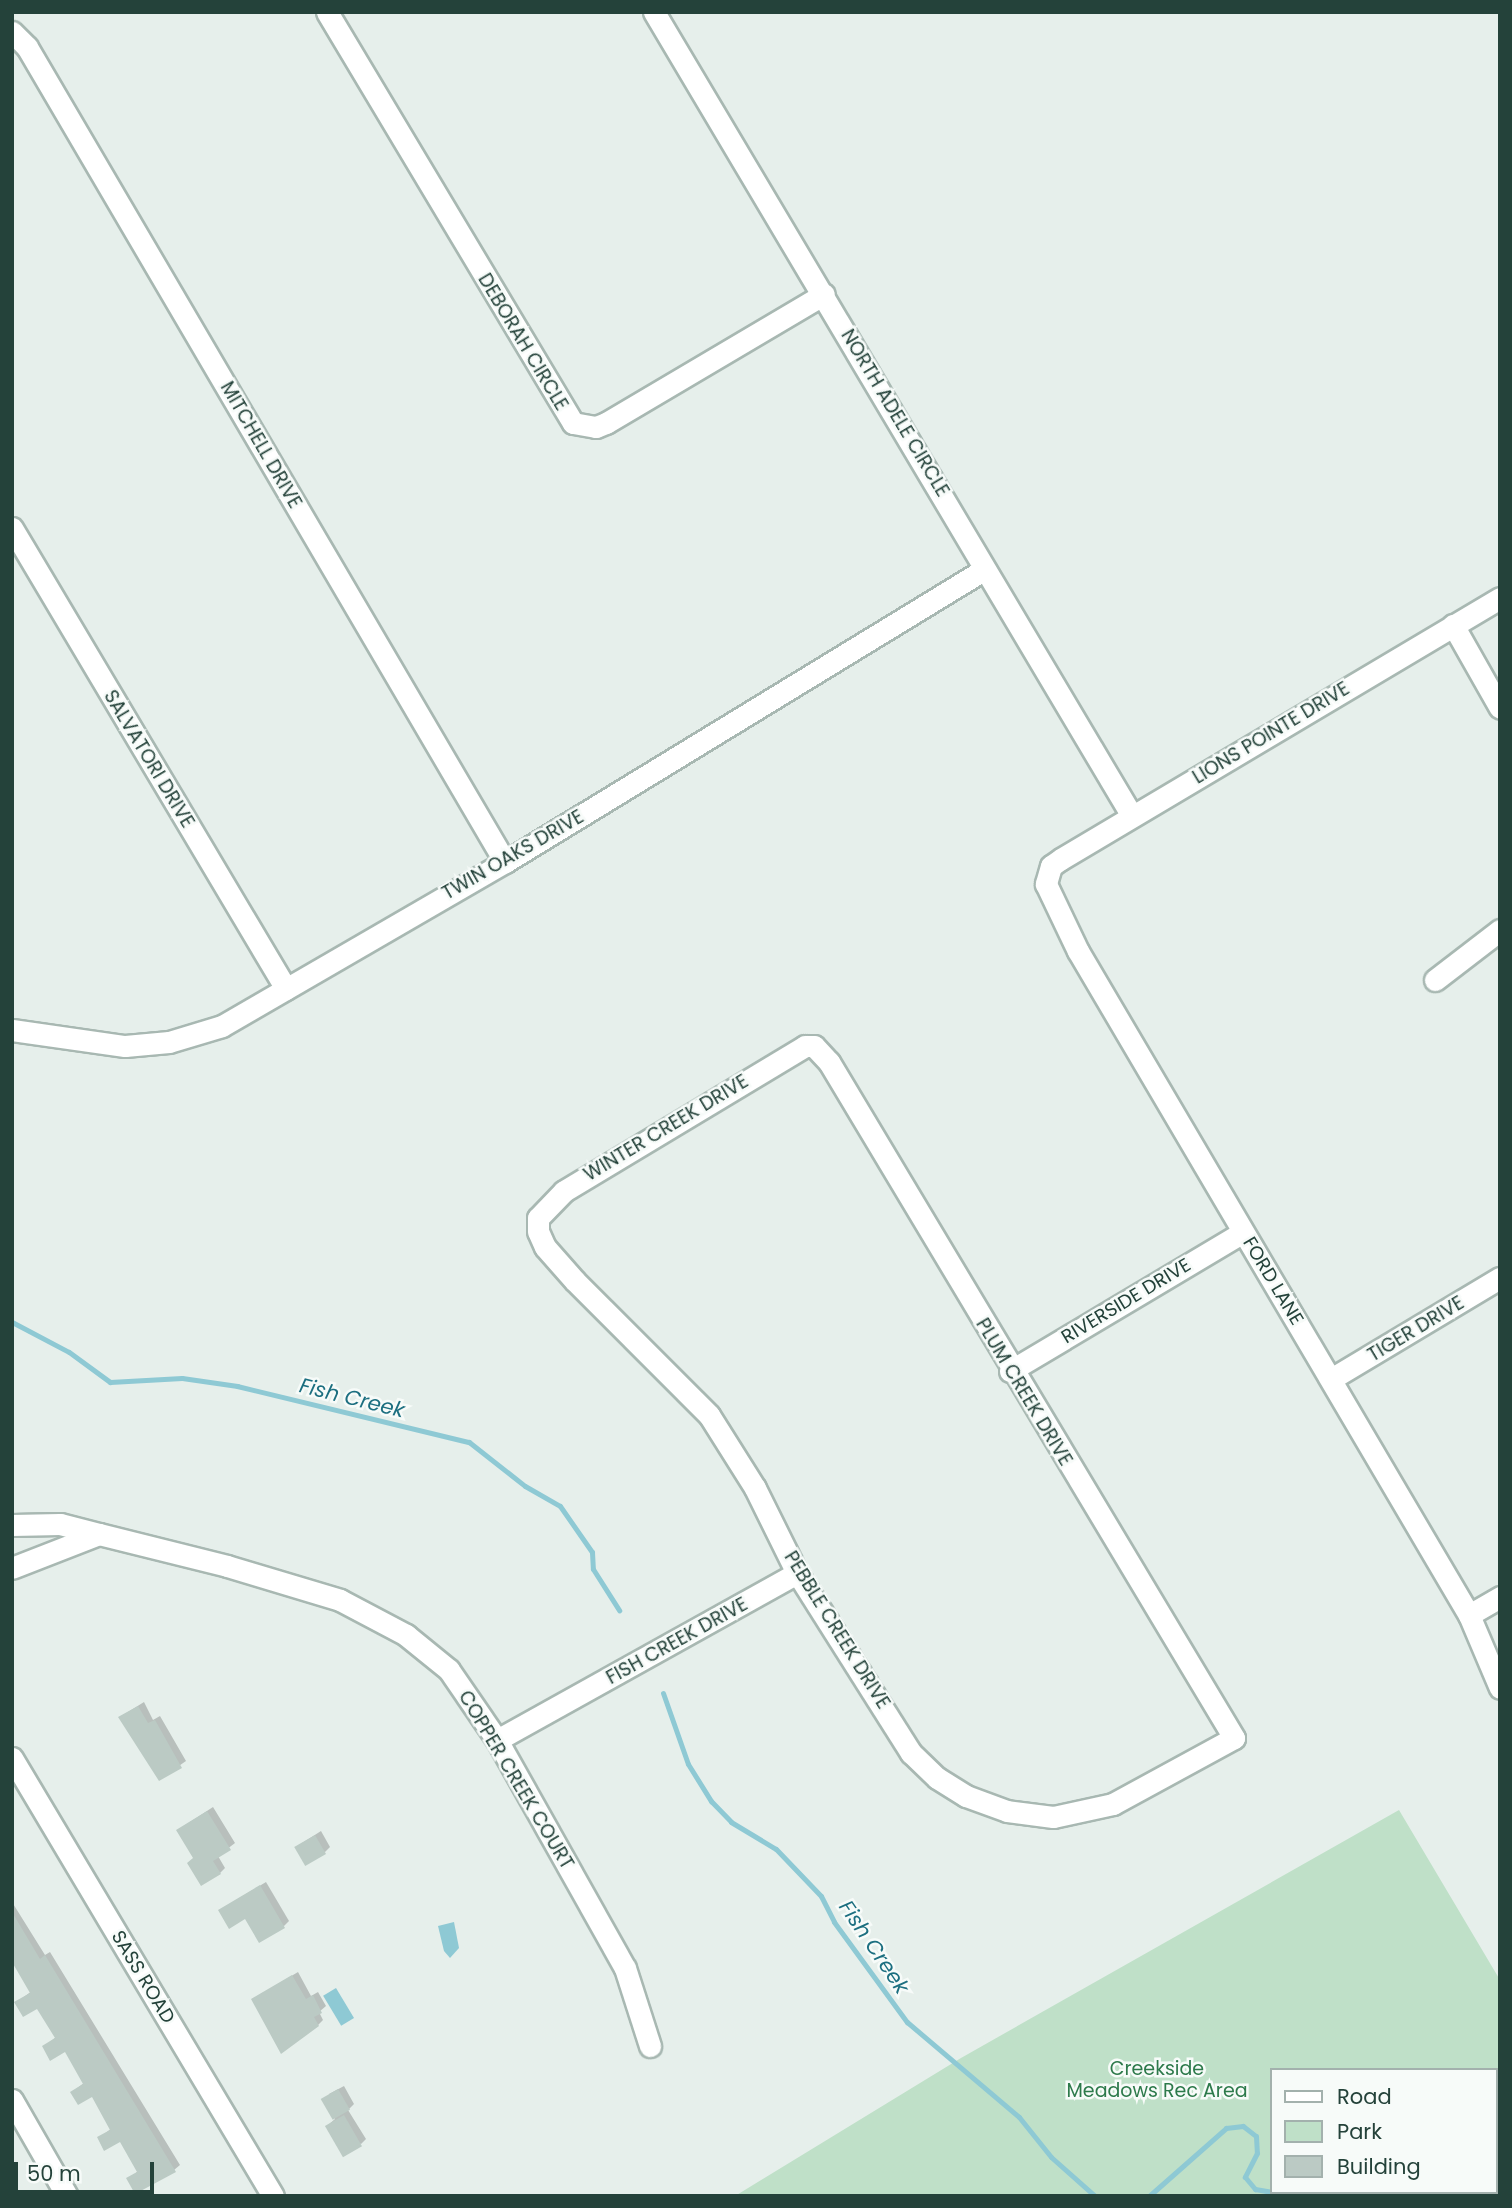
<!DOCTYPE html>
<html>
<head>
<meta charset="utf-8">
<style>
  body { margin:0 }
  #map { position:relative; width:1512px; height:2208px; overflow:hidden; background:#e6efeb; font-family:Poppins,sans-serif }
  div>[style] { position:absolute }
  [style*='--x'] { left:calc(var(--x)*1px); top:calc(var(--y)*1px); width:calc(var(--w)*1px); rotate:calc(var(--a)*1deg) }
  .green>* { inset:0; background:#bfe0c8 }
  .water>* { inset:0; background:#8ec9d4; transform-origin:0 0 }
  .shadow>* { inset:0; background:#0003 }
  .stream>* { height:5px; margin:-2.5px; padding:0 2.5px; transform-origin:2.5px; border-radius:2.5px; background:#8ec9d4 }
  .building>* { inset:0; background:#bbcac4; transform-origin:0 0 }
  .roads { filter:drop-shadow(2px 0 #a8b8b2) drop-shadow(-2px 0 #a8b8b2) drop-shadow(0 2px #a8b8b2) drop-shadow(0 -2px #a8b8b2) }
  .minor>* { height:21px; margin:-10.5px; padding:0 10.5px; transform-origin:10.5px; border-radius:10.5px; background:#fff }
  span { translate:-50% -50%; white-space:nowrap; text-align:center; line-height:1.15; -webkit-text-stroke:5px #f7fbf9; paint-order:stroke }
  .street-label { font-size:19px; color:#24423a }
  .park-label { font-size:19px; color:#2d7a4b }
  .water-label { font-size:21px; color:#1c6f80; font-style:italic }
  .frame { position:absolute; inset:0; border:14px solid #24423a; pointer-events:none }
  .legend { position:absolute; left:1270px; top:2068px; width:228px; height:126px; box-sizing:border-box; background:#f7fbf9; border:2px solid #a3b1ad; margin:0; padding:9px 12px; list-style:none; font-size:21px; color:#24423a }
  .legend li { display:flex; align-items:center; gap:14px; height:35px }
  .legend b { width:35px; border:2px solid #a3b1ad }
  .scale { position:absolute; left:14px; top:2162px; width:140px; height:32px; box-sizing:border-box; border:4px solid #24423a; border-top:0; padding-left:9px; font-size:21px; line-height:24px; white-space:nowrap; color:#24423a; -webkit-text-stroke:5px #f7fbf9; paint-order:stroke }
</style>
</head>
<body>
<div id="map">
  <div class="green">
    <div style="clip-path:polygon(evenodd,1399px 1810px,1500px 1980px,1500px 2196px,735px 2196px,961px 2058px,1399px 1810px,1272px 2070px,1496px 2070px,1496px 2192px,1272px 2192px,1272px 2070px)"></div>
  </div>
  <div class="water">
    <div style="clip-path:polygon(454px 1922px,459px 1948px,450px 1958px,444px 1951px,438px 1926px)"></div>
    <div style="left:336px;top:1988px;width:35px;height:15px;rotate:59deg"></div>
  </div>
  <div class="shadow">
    <div style="clip-path:polygon(144px 1702px,153px 1720px,160px 1716px,186px 1761px,160px 1779px,120px 1717px)"></div>
    <div style="clip-path:polygon(213px 1807px,235px 1843px,218px 1856px,225px 1868px,220px 1873px,195px 1857px,178px 1830px)"></div>
    <div style="clip-path:polygon(321px 1831px,330px 1847px,325px 1852px,296px 1847px)"></div>
    <div style="clip-path:polygon(266px 1882px,289px 1921px,284px 1926px,220px 1910px)"></div>
    <div style="clip-path:polygon(12px 1902px,45px 1955px,50px 1952px,180px 2165px,174px 2170px,129px 2179px,138px 2171px,121px 2140px,99px 2138px,112px 2128px,93px 2095px,72px 2092px,84px 2083px,66px 2049px,44px 2047px,56px 2037px,38px 2006px,17px 2002px,32px 1991px,12px 1959px)"></div>
    <div style="clip-path:polygon(298px 1972px,311px 1996px,318px 1992px,326px 2006px,319px 2012px,323px 2020px,318px 2025px,253px 1999px)"></div>
    <div style="clip-path:polygon(344px 2086px,354px 2104px,348px 2110px,366px 2139px,361px 2144px,327px 2126px,335px 2119px,329px 2094px)"></div>
  </div>
  <div class="stream">
    <div style="--x:12;--y:1322;--w:64;--a:27.8"></div>
    <div style="--x:69;--y:1352;--w:51;--a:36.2"></div>
    <div style="--x:110;--y:1382;--w:72;--a:-3.2"></div>
    <div style="--x:182;--y:1378;--w:56;--a:8.3"></div>
    <div style="--x:237;--y:1386;--w:239;--a:13.6"></div>
    <div style="--x:469;--y:1442;--w:71;--a:38.2"></div>
    <div style="--x:525;--y:1486;--w:40;--a:29.7"></div>
    <div style="--x:560;--y:1506;--w:56;--a:55.2"></div>
    <div style="--x:592;--y:1552;--w:17;--a:87"></div>
    <div style="--x:593;--y:1569;--w:49;--a:57.6"></div>
    <div style="--x:663;--y:1693;--w:75;--a:70.6"></div>
    <div style="--x:688;--y:1764;--w:44;--a:58.1"></div>
    <div style="--x:711;--y:1801;--w:29;--a:46"></div>
    <div style="--x:731;--y:1822;--w:52;--a:31"></div>
    <div style="--x:776;--y:1849;--w:65;--a:46.2"></div>
    <div style="--x:821;--y:1896;--w:29;--a:63"></div>
    <div style="--x:834;--y:1922;--w:124;--a:53.9"></div>
    <div style="--x:907;--y:2022;--w:147;--a:40.3"></div>
    <div style="--x:1019;--y:2117;--w:51;--a:51.3"></div>
    <div style="--x:1051;--y:2157;--w:59;--a:41.6"></div>
    <div style="--x:1273;--y:2192;--w:24;--a:9"></div>
    <div style="--x:1149;--y:2196;--w:103;--a:-41.4"></div>
    <div style="--x:1226;--y:2128;--w:17;--a:-7"></div>
    <div style="--x:1243;--y:2126;--w:16;--a:38"></div>
    <div style="--x:1256;--y:2136;--w:17;--a:87"></div>
    <div style="--x:1257;--y:2153;--w:27;--a:117"></div>
    <div style="--x:1245;--y:2177;--w:16;--a:50"></div>
    <div style="--x:1255;--y:2189;--w:17;--a:10"></div>
  </div>
  <div class="building">
    <div style="clip-path:polygon(138px 1706px,148px 1723px,155px 1720px,182px 1768px,159px 1781px,118px 1717px)"></div>
    <div style="clip-path:polygon(207px 1811px,231px 1850px,213px 1861px,221px 1874px,201px 1886px,187px 1863px,193px 1858px,176px 1830px)"></div>
    <div style="left:315px;top:1835px;width:22px;height:24px;rotate:60deg"></div>
    <div style="clip-path:polygon(260px 1885px,285px 1928px,259px 1943px,245px 1919px,229px 1929px,218px 1910px)"></div>
    <div style="clip-path:polygon(12px 1912px,40px 1959px,45px 1955px,176px 2172px,135px 2194px,126px 2178px,137px 2172px,120px 2142px,104px 2151px,97px 2137px,110px 2130px,92px 2097px,78px 2105px,70px 2092px,83px 2084px,65px 2052px,50px 2061px,42px 2046px,55px 2038px,37px 2009px,23px 2017px,14px 2002px,30px 1993px,12px 1962px)"></div>
    <div style="clip-path:polygon(292px 1975px,306px 1999px,313px 1995px,322px 2013px,314px 2017px,319px 2026px,281px 2054px,251px 1999px)"></div>
    <div style="left:338px;top:2089px;width:24px;height:20px;rotate:60deg"></div>
    <div style="left:344px;top:2115px;width:36px;height:22px;rotate:60deg"></div>
  </div>
  <div class="roads">
    <div class="minor">
      <div style="--x:327;--y:12;--w:479;--a:59.1"></div>
      <div style="--x:573;--y:423;--w:23;--a:10"></div>
      <div style="--x:596;--y:427;--w:11;--a:-22"></div>
      <div style="--x:606;--y:423;--w:253;--a:-30.6"></div>
      <div style="--x:654;--y:12;--w:935;--a:59.27"></div>
      <div style="--x:12;--y:32;--w:21;--a:45"></div>
      <div style="--x:27;--y:47;--w:945;--a:59.61"></div>
      <div style="--x:12;--y:528;--w:536;--a:59.27"></div>
      <div style="--x:1500;--y:598;--w:511;--a:149.27"></div>
      <div style="--x:1061;--y:859;--w:12;--a:145"></div>
      <div style="--x:1051;--y:866;--w:19;--a:106"></div>
      <div style="--x:1046;--y:884;--w:74;--a:64.5"></div>
      <div style="--x:1078;--y:951;--w:771;--a:59.51"></div>
      <div style="--x:1469;--y:1615;--w:79;--a:67"></div>
      <div style="--x:1453;--y:625;--w:95;--a:60.5"></div>
      <div style="--x:1435;--y:980;--w:82;--a:-37.6"></div>
      <div style="--x:12;--y:1030;--w:114;--a:8.1"></div>
      <div style="--x:125;--y:1046;--w:44;--a:-5.2"></div>
      <div style="--x:169;--y:1042;--w:55;--a:-16.8"></div>
      <div style="--x:222;--y:1026;--w:327;--a:-30.1"></div>
      <div style="--x:505;--y:862;--w:562;--a:-31.4"></div>
      <div style="--x:805;--y:1046;--w:9;--a:0"></div>
      <div style="--x:814;--y:1046;--w:22;--a:47"></div>
      <div style="--x:829;--y:1062;--w:788;--a:59.07"></div>
      <div style="--x:1234;--y:1738;--w:138;--a:151.4"></div>
      <div style="--x:1113;--y:1804;--w:61;--a:167.8"></div>
      <div style="--x:1053;--y:1817;--w:46;--a:-172.6"></div>
      <div style="--x:1007;--y:1811;--w:44;--a:-159.9"></div>
      <div style="--x:966;--y:1796;--w:34;--a:-148"></div>
      <div style="--x:937;--y:1778;--w:36;--a:-136"></div>
      <div style="--x:911;--y:1753;--w:213;--a:-122.3"></div>
      <div style="--x:797;--y:1573;--w:95;--a:-116.3"></div>
      <div style="--x:755;--y:1488;--w:86;--a:-122.2"></div>
      <div style="--x:709;--y:1415;--w:190;--a:-135"></div>
      <div style="--x:575;--y:1281;--w:45;--a:-131.4"></div>
      <div style="--x:545;--y:1247;--w:17;--a:-114"></div>
      <div style="--x:538;--y:1231;--w:13;--a:-90"></div>
      <div style="--x:538;--y:1218;--w:37;--a:-46"></div>
      <div style="--x:564;--y:1191;--w:281;--a:-31"></div>
      <div style="--x:1010;--y:1371;--w:271;--a:-30.8"></div>
      <div style="--x:1331;--y:1379;--w:197;--a:-30.9"></div>
      <div style="--x:12;--y:1525;--w:48;--a:-1.2"></div>
      <div style="--x:60;--y:1524;--w:40;--a:14.4"></div>
      <div style="--x:99;--y:1534;--w:93;--a:158.7"></div>
      <div style="--x:99;--y:1534;--w:132;--a:14"></div>
      <div style="--x:227;--y:1566;--w:118;--a:16.7"></div>
      <div style="--x:340;--y:1600;--w:75;--a:27.9"></div>
      <div style="--x:406;--y:1635;--w:55;--a:39.1"></div>
      <div style="--x:449;--y:1670;--w:85;--a:55.6"></div>
      <div style="--x:497;--y:1740;--w:261;--a:60.7"></div>
      <div style="--x:625;--y:1968;--w:82;--a:72.2"></div>
      <div style="--x:1469;--y:1615;--w:36;--a:-30"></div>
      <div style="--x:497;--y:1740;--w:343;--a:-29.1"></div>
      <div style="--x:12;--y:1758;--w:510;--a:59.21"></div>
      <div style="--x:12;--y:2100;--w:111;--a:60.2"></div>
    </div>
  </div>
  <div class="street-label">
    <span style="left:523px;top:342px;rotate:59deg">DEBORAH CIRCLE</span>
    <span style="left:895px;top:413px;rotate:59deg">NORTH ADELE CIRCLE</span>
    <span style="left:261px;top:445px;rotate:60deg">MITCHELL DRIVE</span>
    <span style="left:1271px;top:733px;rotate:-31deg">LIONS POINTE DRIVE</span>
    <span style="left:149px;top:759px;rotate:59deg">SALVATORI DRIVE</span>
    <span style="left:513px;top:855px;rotate:-30deg">TWIN OAKS DRIVE</span>
    <span style="left:666px;top:1128px;rotate:-31deg">WINTER CREEK DRIVE</span>
    <span style="left:1273px;top:1281px;rotate:59deg">FORD LANE</span>
    <span style="left:1126px;top:1301px;rotate:-31deg">RIVERSIDE DRIVE</span>
    <span style="left:1416px;top:1329px;rotate:-31deg">TIGER DRIVE</span>
    <span style="left:1024px;top:1392px;rotate:59deg">PLUM CREEK DRIVE</span>
    <span style="left:837px;top:1630px;rotate:58deg">PEBBLE CREEK DRIVE</span>
    <span style="left:677px;top:1641px;rotate:-29deg">FISH CREEK DRIVE</span>
    <span style="left:516px;top:1780px;rotate:59deg">COPPER CREEK COURT</span>
    <span style="left:143px;top:1977px;rotate:59deg">SASS ROAD</span>
  </div>
  <div class="park-label">
    <span style="left:1157px;top:2080px">Creekside<br>Meadows Rec Area</span>
  </div>
  <div class="water-label">
    <span style="left:352px;top:1398px;rotate:14deg">Fish Creek</span>
    <span style="left:874px;top:1947px;rotate:56deg">Fish Creek</span>
  </div>
  <div class="frame"></div>
  <ul class="legend">
  <li><b style="height:9px;background:#fff"></b>Road</li>
  <li><b style="height:19px;background:#bfe0c8"></b>Park</li>
  <li><b style="height:19px;background:#bbcac4"></b>Building</li>
  </ul>
  <div class="scale">50 m</div>
</div>
</body>
</html>
